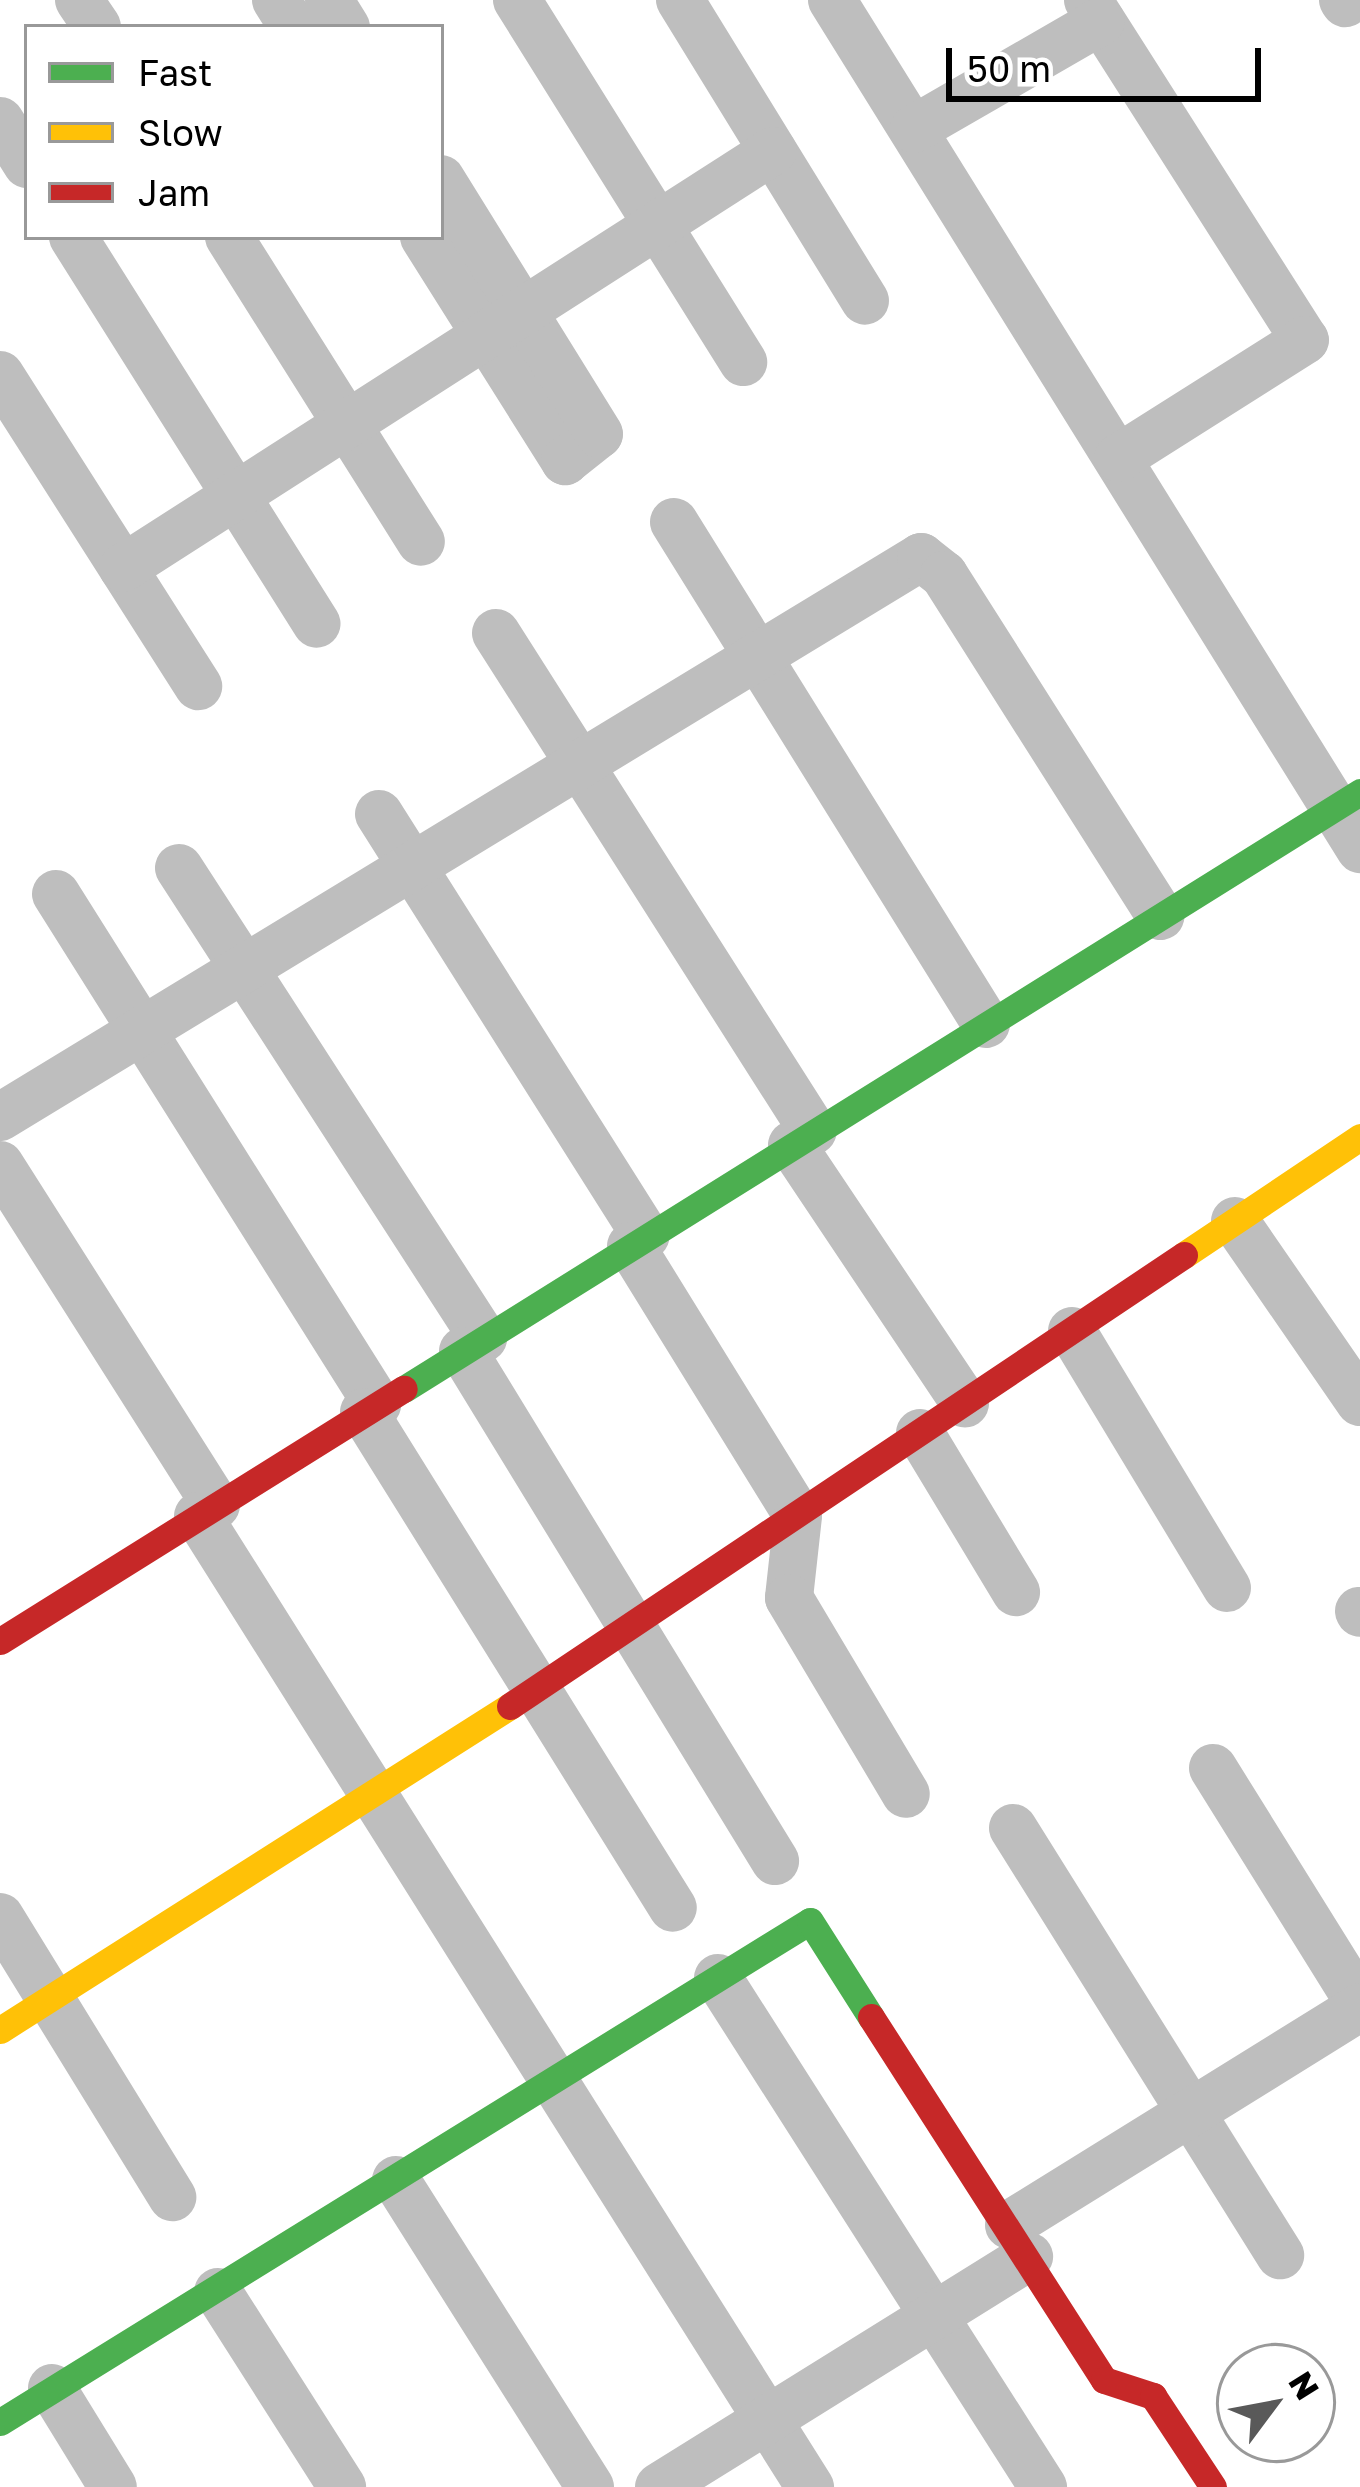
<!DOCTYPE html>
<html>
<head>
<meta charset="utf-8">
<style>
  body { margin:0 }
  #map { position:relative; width:1360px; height:2487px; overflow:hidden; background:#fff; font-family:"Golos Text",sans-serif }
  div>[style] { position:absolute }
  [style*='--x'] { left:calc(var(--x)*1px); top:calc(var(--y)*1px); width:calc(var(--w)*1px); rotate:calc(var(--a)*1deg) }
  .street>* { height:48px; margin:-24px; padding:0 24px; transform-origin:24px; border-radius:24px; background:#bebebe }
  .fast>* { height:27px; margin:-13.5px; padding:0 13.5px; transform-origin:13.5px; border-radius:13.5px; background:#4caf50 }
  .slow>* { height:27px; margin:-13.5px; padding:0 13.5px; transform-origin:13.5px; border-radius:13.5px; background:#ffc107 }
  .jam>* { height:27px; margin:-13.5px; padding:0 13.5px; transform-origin:13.5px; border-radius:13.5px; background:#c62828 }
  span { translate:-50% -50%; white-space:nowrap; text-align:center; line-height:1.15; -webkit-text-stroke:9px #fff; paint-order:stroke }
  .legend { position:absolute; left:24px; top:24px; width:420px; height:216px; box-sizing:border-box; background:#fff; border:3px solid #999; margin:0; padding:15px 21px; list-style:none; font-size:36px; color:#000 }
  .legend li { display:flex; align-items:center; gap:24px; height:60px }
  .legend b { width:60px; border:3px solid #999 }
  .north { position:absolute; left:1216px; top:2343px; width:120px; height:120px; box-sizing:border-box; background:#fff; border:3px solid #999; border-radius:50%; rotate:58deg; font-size:33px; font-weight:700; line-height:48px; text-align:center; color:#000 }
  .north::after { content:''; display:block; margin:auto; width:42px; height:54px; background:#595959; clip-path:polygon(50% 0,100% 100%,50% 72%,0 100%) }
  .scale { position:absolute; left:946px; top:48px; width:315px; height:54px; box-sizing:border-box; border:6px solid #000; border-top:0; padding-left:15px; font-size:36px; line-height:42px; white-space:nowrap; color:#000; -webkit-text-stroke:9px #fff; paint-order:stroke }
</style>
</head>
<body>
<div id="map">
  <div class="street">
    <div style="--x:79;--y:0;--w:32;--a:56"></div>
    <div style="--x:276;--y:0;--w:32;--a:58"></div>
    <div style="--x:329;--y:0;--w:32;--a:58"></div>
    <div style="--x:517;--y:0;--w:427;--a:58"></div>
    <div style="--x:680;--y:0;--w:353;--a:58.4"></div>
    <div style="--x:832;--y:0;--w:1000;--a:58.12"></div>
    <div style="--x:1088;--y:0;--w:403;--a:57.5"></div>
    <div style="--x:1305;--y:340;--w:221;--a:147.7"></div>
    <div style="--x:1343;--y:0;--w:4;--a:56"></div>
    <div style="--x:0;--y:121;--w:51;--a:57.9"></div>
    <div style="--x:914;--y:129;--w:216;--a:-30"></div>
    <div style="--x:73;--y:237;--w:457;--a:57.8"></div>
    <div style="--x:229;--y:237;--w:360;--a:57.8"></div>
    <div style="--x:424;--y:237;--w:265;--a:57.8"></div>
    <div style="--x:565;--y:461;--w:43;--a:-38.5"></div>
    <div style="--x:599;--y:434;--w:300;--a:-121.8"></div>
    <div style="--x:0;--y:375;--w:369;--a:57.5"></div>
    <div style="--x:674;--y:522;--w:591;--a:58.14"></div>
    <div style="--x:123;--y:568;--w:772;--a:-32.68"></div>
    <div style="--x:496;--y:633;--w:590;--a:57.52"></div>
    <div style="--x:379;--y:814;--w:499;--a:57.7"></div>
    <div style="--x:179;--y:868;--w:560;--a:57.1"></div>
    <div style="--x:56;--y:894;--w:603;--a:57.81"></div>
    <div style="--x:0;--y:1117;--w:1078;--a:-31.3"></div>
    <div style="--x:921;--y:557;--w:29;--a:38"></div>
    <div style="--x:944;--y:575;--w:404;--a:57.6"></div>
    <div style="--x:792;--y:1145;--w:311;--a:56.2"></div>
    <div style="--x:0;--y:1165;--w:403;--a:57.6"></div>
    <div style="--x:1235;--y:1221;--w:220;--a:55.4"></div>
    <div style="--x:631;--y:1246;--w:317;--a:58.3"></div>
    <div style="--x:798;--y:1516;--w:82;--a:96.3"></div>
    <div style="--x:789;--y:1598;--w:228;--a:59.2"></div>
    <div style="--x:1072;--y:1331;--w:300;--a:58.9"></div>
    <div style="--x:463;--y:1351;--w:598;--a:58.54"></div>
    <div style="--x:364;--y:1412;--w:584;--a:58.08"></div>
    <div style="--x:920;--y:1433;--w:186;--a:58.9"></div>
    <div style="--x:198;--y:1516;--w:1148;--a:57.78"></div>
    <div style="--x:1359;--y:1611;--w:2;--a:63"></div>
    <div style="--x:1213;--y:1768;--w:278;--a:58.1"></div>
    <div style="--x:1013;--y:1828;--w:504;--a:57.98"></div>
    <div style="--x:0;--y:1917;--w:329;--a:58.4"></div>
    <div style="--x:718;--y:1978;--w:604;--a:57.44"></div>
    <div style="--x:396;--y:2180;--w:363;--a:57.7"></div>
    <div style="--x:1009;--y:2225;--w:413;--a:-31.8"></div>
    <div style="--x:218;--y:2292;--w:231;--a:57.5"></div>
    <div style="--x:52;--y:2388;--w:116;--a:58.4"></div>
    <div style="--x:659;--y:2487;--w:436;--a:-31.9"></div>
  </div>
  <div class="fast">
    <div style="--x:404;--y:1389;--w:1127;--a:-31.98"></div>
    <div style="--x:0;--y:2422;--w:952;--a:-31.74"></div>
    <div style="--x:810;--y:1921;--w:114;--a:57.6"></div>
  </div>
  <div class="slow">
    <div style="--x:1184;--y:1255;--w:212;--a:-33.8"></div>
    <div style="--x:0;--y:2030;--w:604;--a:-32.43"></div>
  </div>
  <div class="jam">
    <div style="--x:0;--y:1641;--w:476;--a:-32"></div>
    <div style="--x:510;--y:1706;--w:811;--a:-33.79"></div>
    <div style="--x:871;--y:2017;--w:431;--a:57.3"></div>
    <div style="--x:1104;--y:2380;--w:52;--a:18.1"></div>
    <div style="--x:1153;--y:2396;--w:109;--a:56.6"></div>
  </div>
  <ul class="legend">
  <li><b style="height:15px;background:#4caf50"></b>Fast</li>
  <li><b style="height:15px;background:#ffc107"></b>Slow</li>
  <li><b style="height:15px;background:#c62828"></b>Jam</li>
  </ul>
  <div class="north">N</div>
  <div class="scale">50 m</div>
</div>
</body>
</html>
